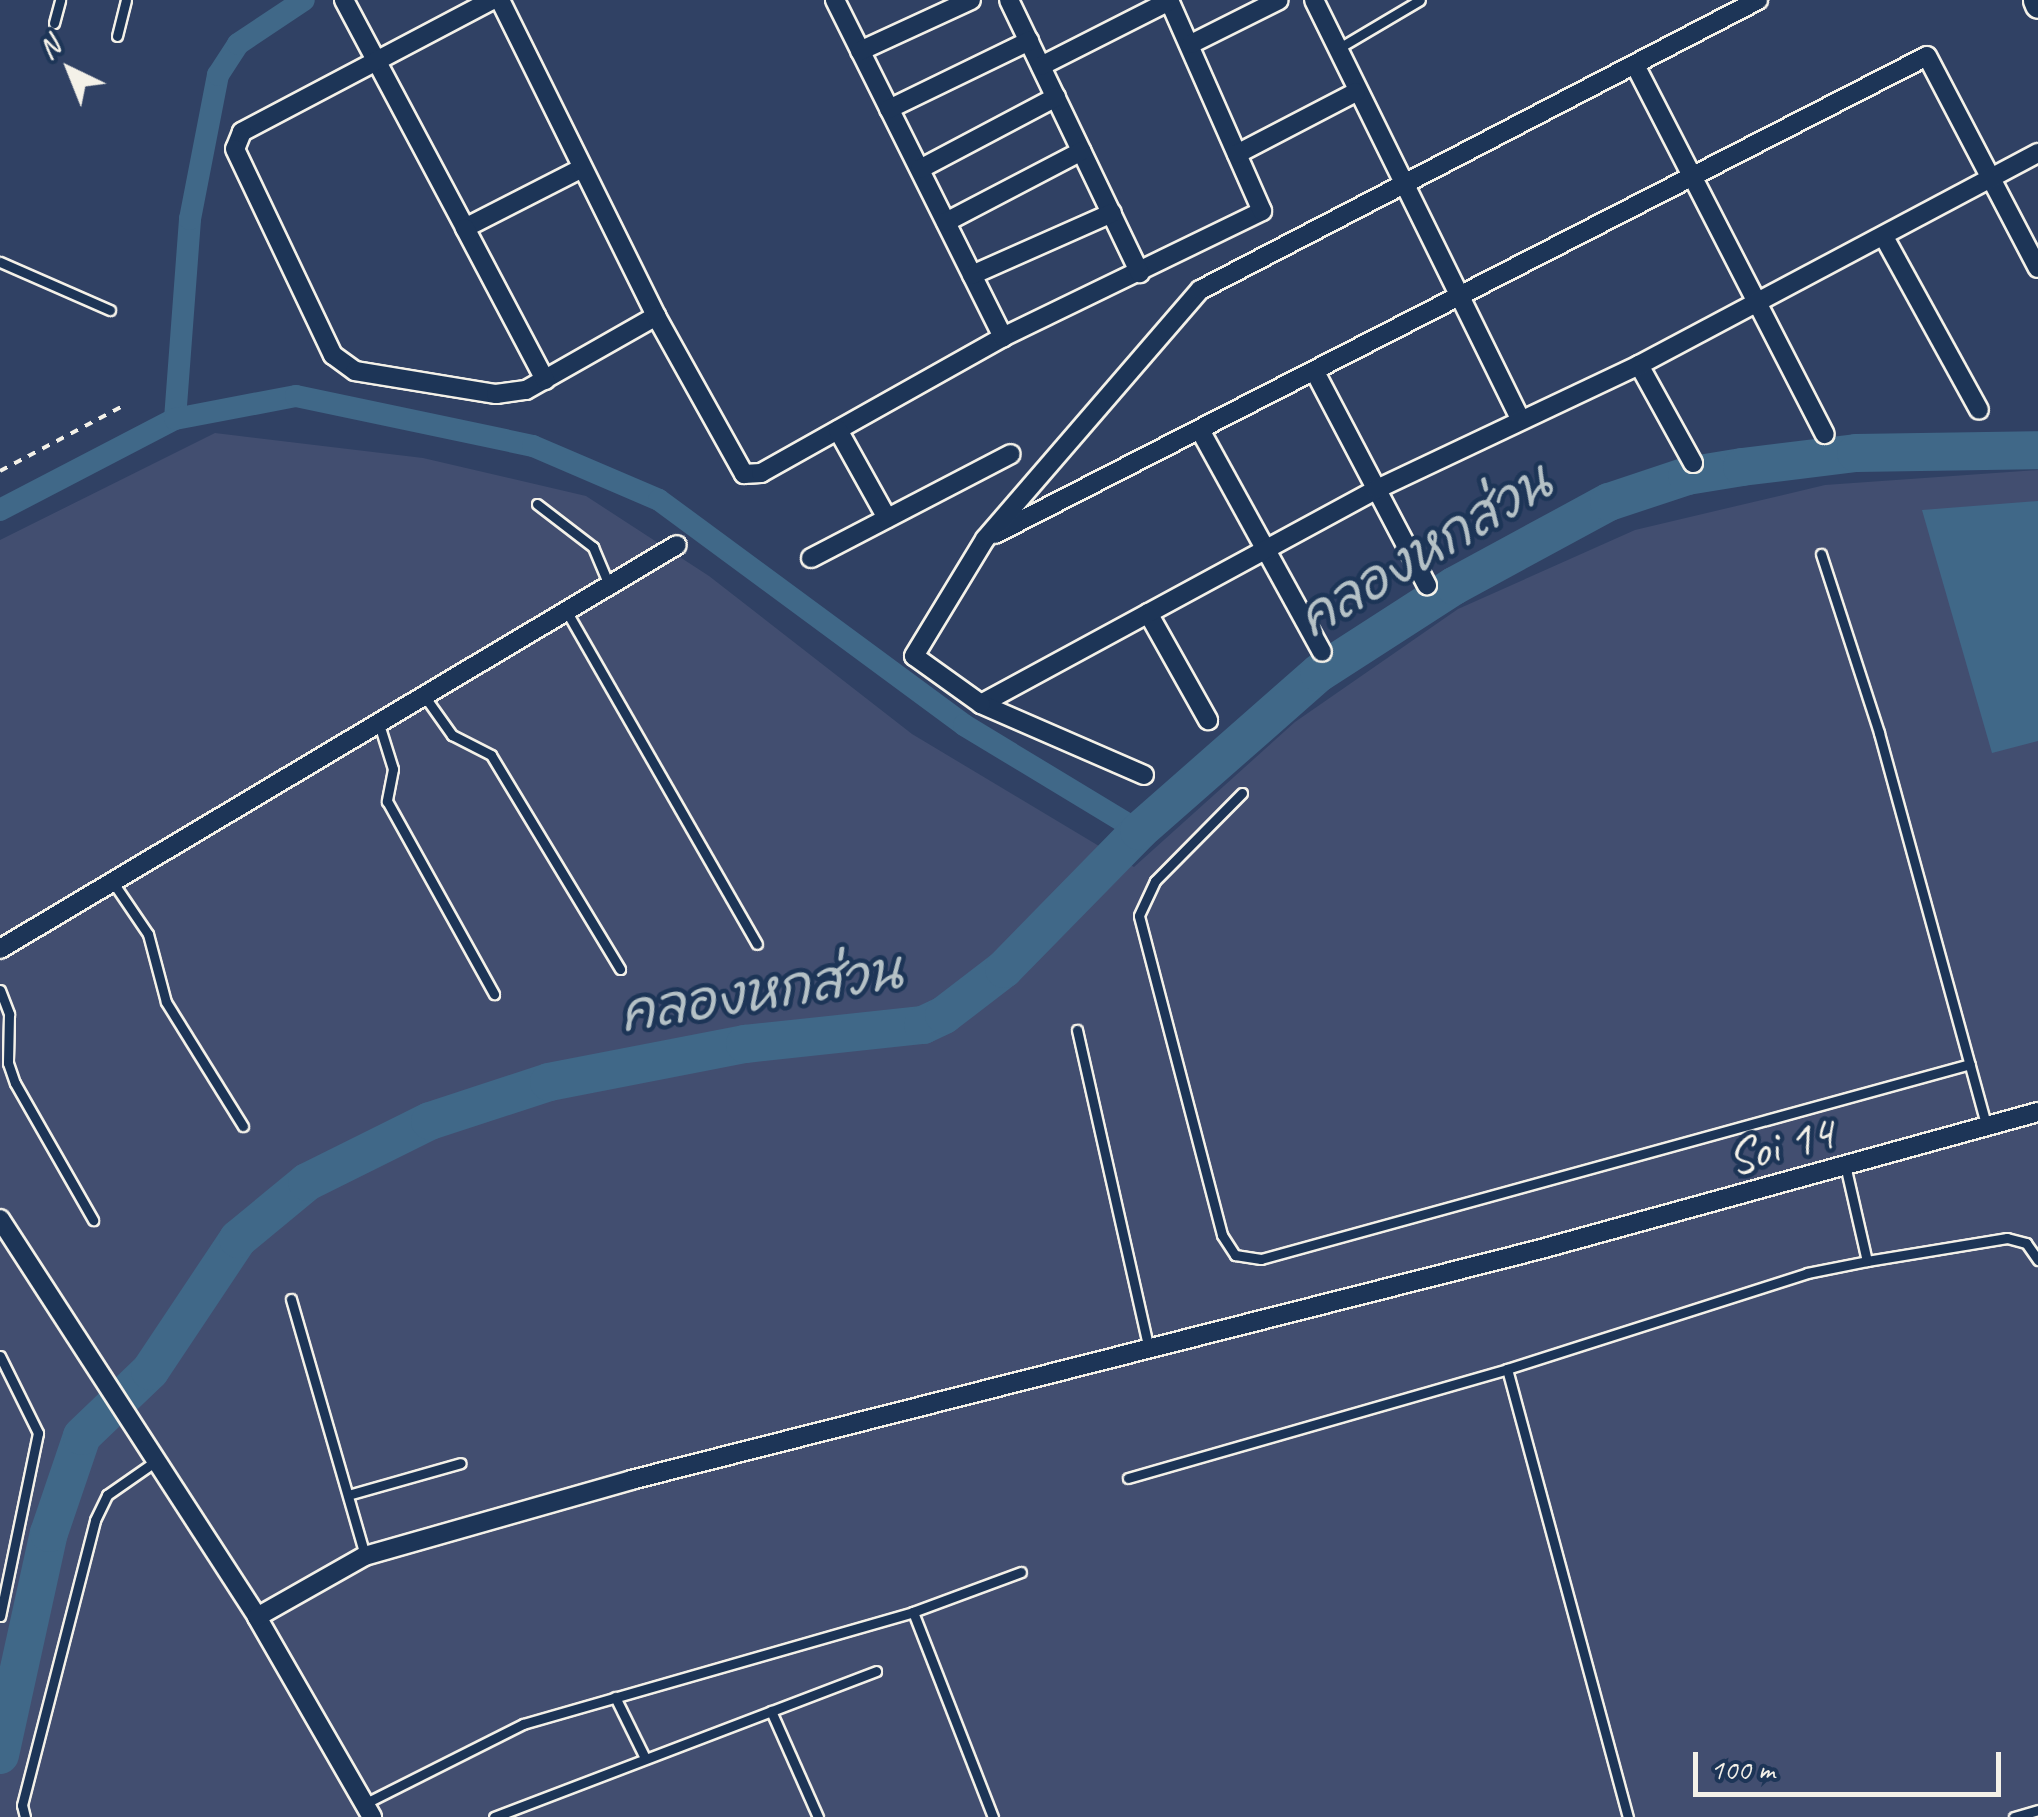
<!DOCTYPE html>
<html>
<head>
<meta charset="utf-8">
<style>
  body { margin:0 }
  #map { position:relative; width:2038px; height:1817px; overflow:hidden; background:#304164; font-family:Caveat,"Playpen Sans Thai",sans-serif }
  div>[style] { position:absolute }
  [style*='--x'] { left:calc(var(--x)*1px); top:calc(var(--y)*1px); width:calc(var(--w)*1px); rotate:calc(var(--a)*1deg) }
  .built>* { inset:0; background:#424e70 }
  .water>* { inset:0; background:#406888 }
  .canal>* { height:22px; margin:-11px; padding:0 11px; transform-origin:11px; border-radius:11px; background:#406888 }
  .river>* { height:38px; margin:-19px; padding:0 19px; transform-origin:19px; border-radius:19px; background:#406888 }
  .path>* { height:4px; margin-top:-2px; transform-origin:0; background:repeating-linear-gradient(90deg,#f4f1e8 0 8px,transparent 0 16px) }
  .roads { filter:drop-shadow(2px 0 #f4f1e8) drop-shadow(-2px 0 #f4f1e8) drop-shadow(0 2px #f4f1e8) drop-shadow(0 -2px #f4f1e8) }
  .service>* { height:9px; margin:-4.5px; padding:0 4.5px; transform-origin:4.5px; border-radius:4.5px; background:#1d3557 }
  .minor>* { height:18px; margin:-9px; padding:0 9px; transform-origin:9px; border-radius:9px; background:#1d3557 }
  .secondary>* { height:25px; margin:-12.5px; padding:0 12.5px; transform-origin:12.5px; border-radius:12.5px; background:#1d3557 }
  span { translate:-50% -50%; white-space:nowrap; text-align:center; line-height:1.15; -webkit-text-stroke:9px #1d3557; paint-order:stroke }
  .street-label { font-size:50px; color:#f4f1e8 }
  .water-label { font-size:52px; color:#b5c1c6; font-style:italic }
  .north { position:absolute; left:20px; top:20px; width:100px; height:100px; -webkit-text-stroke:8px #1d3557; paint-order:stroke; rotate:317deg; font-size:28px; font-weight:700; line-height:40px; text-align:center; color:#f4f1e8 }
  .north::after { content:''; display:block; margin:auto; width:35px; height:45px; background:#f4f1e8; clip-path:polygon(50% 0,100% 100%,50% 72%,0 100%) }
  .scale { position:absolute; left:1693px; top:1752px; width:308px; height:45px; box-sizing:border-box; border:5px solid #f4f1e8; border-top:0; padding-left:12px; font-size:30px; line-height:35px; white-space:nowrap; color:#f4f1e8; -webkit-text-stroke:8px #1d3557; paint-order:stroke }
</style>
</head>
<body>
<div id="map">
  <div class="built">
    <div style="clip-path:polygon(215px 433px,423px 458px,586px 496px,709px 576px,912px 734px,1134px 867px,1295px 722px,1458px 609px,1635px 530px,1825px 485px,2038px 470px,2038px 1817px,0 1817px,0 540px)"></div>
  </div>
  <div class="water">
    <div style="clip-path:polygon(2038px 501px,2038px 741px,1992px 753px,1922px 510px)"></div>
  </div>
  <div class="canal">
    <div style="--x:175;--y:419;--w:201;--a:-85.7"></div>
    <div style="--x:190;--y:219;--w:147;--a:-79"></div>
    <div style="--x:218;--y:75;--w:37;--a:-57"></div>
    <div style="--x:238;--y:44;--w:79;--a:-33.7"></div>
    <div style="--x:0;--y:510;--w:197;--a:-27.5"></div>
    <div style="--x:175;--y:419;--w:123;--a:-10.8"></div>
    <div style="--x:296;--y:396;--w:242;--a:11.9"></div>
    <div style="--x:533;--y:446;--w:137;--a:23.2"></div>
    <div style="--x:659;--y:500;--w:379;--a:36.4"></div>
    <div style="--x:964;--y:725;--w:205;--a:31.2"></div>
  </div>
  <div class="river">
    <div style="--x:0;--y:1755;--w:227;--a:-77.6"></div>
    <div style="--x:49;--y:1533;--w:102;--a:-71.2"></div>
    <div style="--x:82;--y:1436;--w:94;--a:-43.7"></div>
    <div style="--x:150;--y:1371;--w:159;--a:-56.3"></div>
    <div style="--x:238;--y:1239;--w:89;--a:-39.6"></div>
    <div style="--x:307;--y:1182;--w:137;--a:-26.4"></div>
    <div style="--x:430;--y:1121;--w:125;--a:-18.1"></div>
    <div style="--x:549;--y:1082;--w:200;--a:-11"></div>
    <div style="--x:745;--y:1044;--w:179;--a:-6.1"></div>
    <div style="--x:923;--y:1025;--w:23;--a:-25"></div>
    <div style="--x:944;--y:1015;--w:76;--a:-37.5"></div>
    <div style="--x:1004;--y:969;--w:193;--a:-45.6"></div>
    <div style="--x:1139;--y:831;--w:240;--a:-41.3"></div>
    <div style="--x:1319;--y:673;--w:161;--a:-32.8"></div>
    <div style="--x:1454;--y:586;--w:176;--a:-28.5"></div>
    <div style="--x:1609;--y:502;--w:82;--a:-18.4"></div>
    <div style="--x:1687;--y:476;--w:56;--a:-9.3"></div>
    <div style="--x:1742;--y:467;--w:115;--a:-7"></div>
    <div style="--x:1856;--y:453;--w:182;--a:-0.9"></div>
  </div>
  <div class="path">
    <div style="--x:0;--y:471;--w:139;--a:-27.9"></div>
  </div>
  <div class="roads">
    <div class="service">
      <div style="--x:54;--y:23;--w:24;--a:-75"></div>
      <div style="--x:117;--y:36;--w:37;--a:-76"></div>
      <div style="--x:1339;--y:48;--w:94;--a:-30.7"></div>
      <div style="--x:0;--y:262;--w:120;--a:23.6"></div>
      <div style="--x:537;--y:504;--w:71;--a:37.5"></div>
      <div style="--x:593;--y:547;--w:41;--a:67.2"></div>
      <div style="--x:1821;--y:554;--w:188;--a:72"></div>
      <div style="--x:1879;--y:733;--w:409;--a:74.7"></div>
      <div style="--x:568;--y:614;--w:380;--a:60.2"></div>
      <div style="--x:425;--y:697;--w:47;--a:54.6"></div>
      <div style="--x:452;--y:735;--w:44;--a:27.1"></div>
      <div style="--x:491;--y:755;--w:250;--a:58.9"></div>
      <div style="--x:379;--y:724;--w:47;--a:72.7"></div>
      <div style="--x:393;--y:769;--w:33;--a:101"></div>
      <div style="--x:387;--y:801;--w:221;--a:61"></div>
      <div style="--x:1242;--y:793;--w:124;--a:134.7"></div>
      <div style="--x:1155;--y:881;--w:38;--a:115"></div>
      <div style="--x:1139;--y:916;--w:330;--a:75.4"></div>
      <div style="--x:1222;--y:1235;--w:24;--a:57"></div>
      <div style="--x:1235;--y:1255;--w:26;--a:9"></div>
      <div style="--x:1261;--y:1259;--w:735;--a:-15.38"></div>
      <div style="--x:112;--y:881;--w:64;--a:55.8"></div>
      <div style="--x:148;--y:934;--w:70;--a:75.2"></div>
      <div style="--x:166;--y:1002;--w:146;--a:58.2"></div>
      <div style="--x:0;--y:990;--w:26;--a:69"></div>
      <div style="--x:9;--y:1014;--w:49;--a:91.2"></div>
      <div style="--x:8;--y:1063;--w:21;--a:71"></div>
      <div style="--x:15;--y:1083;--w:158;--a:60.3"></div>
      <div style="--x:1077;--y:1030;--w:327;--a:77.3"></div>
      <div style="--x:1867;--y:1261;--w:142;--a:-9.3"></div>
      <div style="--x:2007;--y:1238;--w:20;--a:15"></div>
      <div style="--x:2026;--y:1243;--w:21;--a:55"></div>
      <div style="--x:291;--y:1299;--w:267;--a:73.9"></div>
      <div style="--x:0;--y:1356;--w:86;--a:63.7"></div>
      <div style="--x:38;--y:1433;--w:187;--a:101.7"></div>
      <div style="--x:1507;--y:1369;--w:464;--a:74.9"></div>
      <div style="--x:1128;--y:1478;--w:394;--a:-16"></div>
      <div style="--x:1507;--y:1369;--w:315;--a:-17.7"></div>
      <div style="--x:1807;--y:1273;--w:61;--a:-11.3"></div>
      <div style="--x:1867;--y:1261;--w:94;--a:-102.9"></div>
      <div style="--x:348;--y:1495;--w:117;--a:-15.8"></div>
      <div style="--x:913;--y:1612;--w:115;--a:-20.3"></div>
      <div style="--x:615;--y:1697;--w:68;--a:63.8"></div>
      <div style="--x:771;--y:1711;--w:116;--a:66.1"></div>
      <div style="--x:364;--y:1804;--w:178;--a:-26.7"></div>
      <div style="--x:523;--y:1724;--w:406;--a:-16"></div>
      <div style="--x:913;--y:1612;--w:220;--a:68.7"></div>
      <div style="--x:25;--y:1817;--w:12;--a:-104"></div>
      <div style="--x:22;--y:1805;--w:294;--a:-75.6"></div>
      <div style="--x:95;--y:1520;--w:28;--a:-64"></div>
      <div style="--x:107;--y:1495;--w:56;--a:-34.8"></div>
      <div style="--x:494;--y:1817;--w:409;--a:-20.9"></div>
      <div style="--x:2014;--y:1817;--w:25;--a:-16"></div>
    </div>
    <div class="minor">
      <div style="--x:344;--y:0;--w:258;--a:62"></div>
      <div style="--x:465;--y:228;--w:131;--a:-27.1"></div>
      <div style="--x:492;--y:0;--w:283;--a:152.2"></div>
      <div style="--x:242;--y:132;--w:18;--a:112"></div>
      <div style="--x:235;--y:149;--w:228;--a:64.6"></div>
      <div style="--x:333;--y:355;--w:27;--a:36"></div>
      <div style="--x:355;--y:371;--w:143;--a:9.3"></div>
      <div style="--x:496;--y:394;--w:30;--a:-8"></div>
      <div style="--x:526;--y:390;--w:150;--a:-29.6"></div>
      <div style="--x:500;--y:0;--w:352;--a:63.7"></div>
      <div style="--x:656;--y:316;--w:181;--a:60.9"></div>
      <div style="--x:744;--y:474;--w:17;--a:-3"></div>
      <div style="--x:761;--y:473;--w:278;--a:-29.3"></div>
      <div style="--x:1003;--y:337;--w:288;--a:-25.9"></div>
      <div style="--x:1262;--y:211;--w:231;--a:-113.8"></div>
      <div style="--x:835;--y:0;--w:377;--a:63.5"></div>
      <div style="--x:1009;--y:0;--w:303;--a:64.4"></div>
      <div style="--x:1314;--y:0;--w:464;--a:63.8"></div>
      <div style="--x:1191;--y:44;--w:98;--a:-26.6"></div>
      <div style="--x:860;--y:51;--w:122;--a:-24.7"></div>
      <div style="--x:1635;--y:65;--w:415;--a:62.8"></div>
      <div style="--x:1041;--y:66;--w:144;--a:-26.9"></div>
      <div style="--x:889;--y:109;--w:156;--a:-25.9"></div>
      <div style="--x:1237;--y:154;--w:134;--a:-27.5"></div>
      <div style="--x:920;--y:169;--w:154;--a:-27.9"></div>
      <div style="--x:946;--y:222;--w:153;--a:-27.6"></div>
      <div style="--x:465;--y:228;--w:172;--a:62.2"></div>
      <div style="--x:1884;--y:237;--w:197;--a:61.2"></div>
      <div style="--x:972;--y:275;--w:153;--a:-23.9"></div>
      <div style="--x:1639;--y:365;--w:112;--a:61.1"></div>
      <div style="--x:1315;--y:372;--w:241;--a:62.3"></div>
      <div style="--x:838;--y:430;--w:101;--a:60.9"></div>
      <div style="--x:1200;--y:430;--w:253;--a:61.2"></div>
      <div style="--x:995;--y:534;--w:1047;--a:-27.15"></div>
      <div style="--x:1927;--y:56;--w:239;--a:62.4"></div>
      <div style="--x:811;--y:558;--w:225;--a:-27.5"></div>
      <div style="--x:1148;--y:613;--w:123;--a:60.7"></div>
      <div style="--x:981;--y:704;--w:451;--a:-28.5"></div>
      <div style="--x:1377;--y:489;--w:290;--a:-25.3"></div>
      <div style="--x:1639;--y:365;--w:452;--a:-28"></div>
      <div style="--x:1144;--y:775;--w:178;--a:-156.5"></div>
      <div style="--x:981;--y:704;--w:82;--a:-144.4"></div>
      <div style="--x:914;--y:656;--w:137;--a:-58.7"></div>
      <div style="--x:985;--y:539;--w:329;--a:-49.2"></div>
      <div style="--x:1200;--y:290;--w:629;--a:-27.46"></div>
      <div style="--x:0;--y:949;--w:788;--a:-30.83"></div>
      <div style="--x:0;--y:1219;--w:474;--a:57.1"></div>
      <div style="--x:257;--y:1617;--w:231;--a:60.1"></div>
      <div style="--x:257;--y:1617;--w:124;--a:-29.5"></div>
      <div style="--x:365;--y:1556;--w:277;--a:-15.9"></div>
      <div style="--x:631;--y:1480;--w:939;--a:-14.24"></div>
      <div style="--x:1541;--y:1249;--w:516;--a:-15.41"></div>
    </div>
    <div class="secondary">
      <div style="--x:2036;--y:0;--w:5;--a:68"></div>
    </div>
  </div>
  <div class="street-label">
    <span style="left:1780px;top:1145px;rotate:-15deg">Soi 14</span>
  </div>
  <div class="water-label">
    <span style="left:1425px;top:551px;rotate:-31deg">คลองหกส่วน</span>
    <span style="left:761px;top:993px;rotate:-9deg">คลองหกส่วน</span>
  </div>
  <div class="north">N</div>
  <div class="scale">100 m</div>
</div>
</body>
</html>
